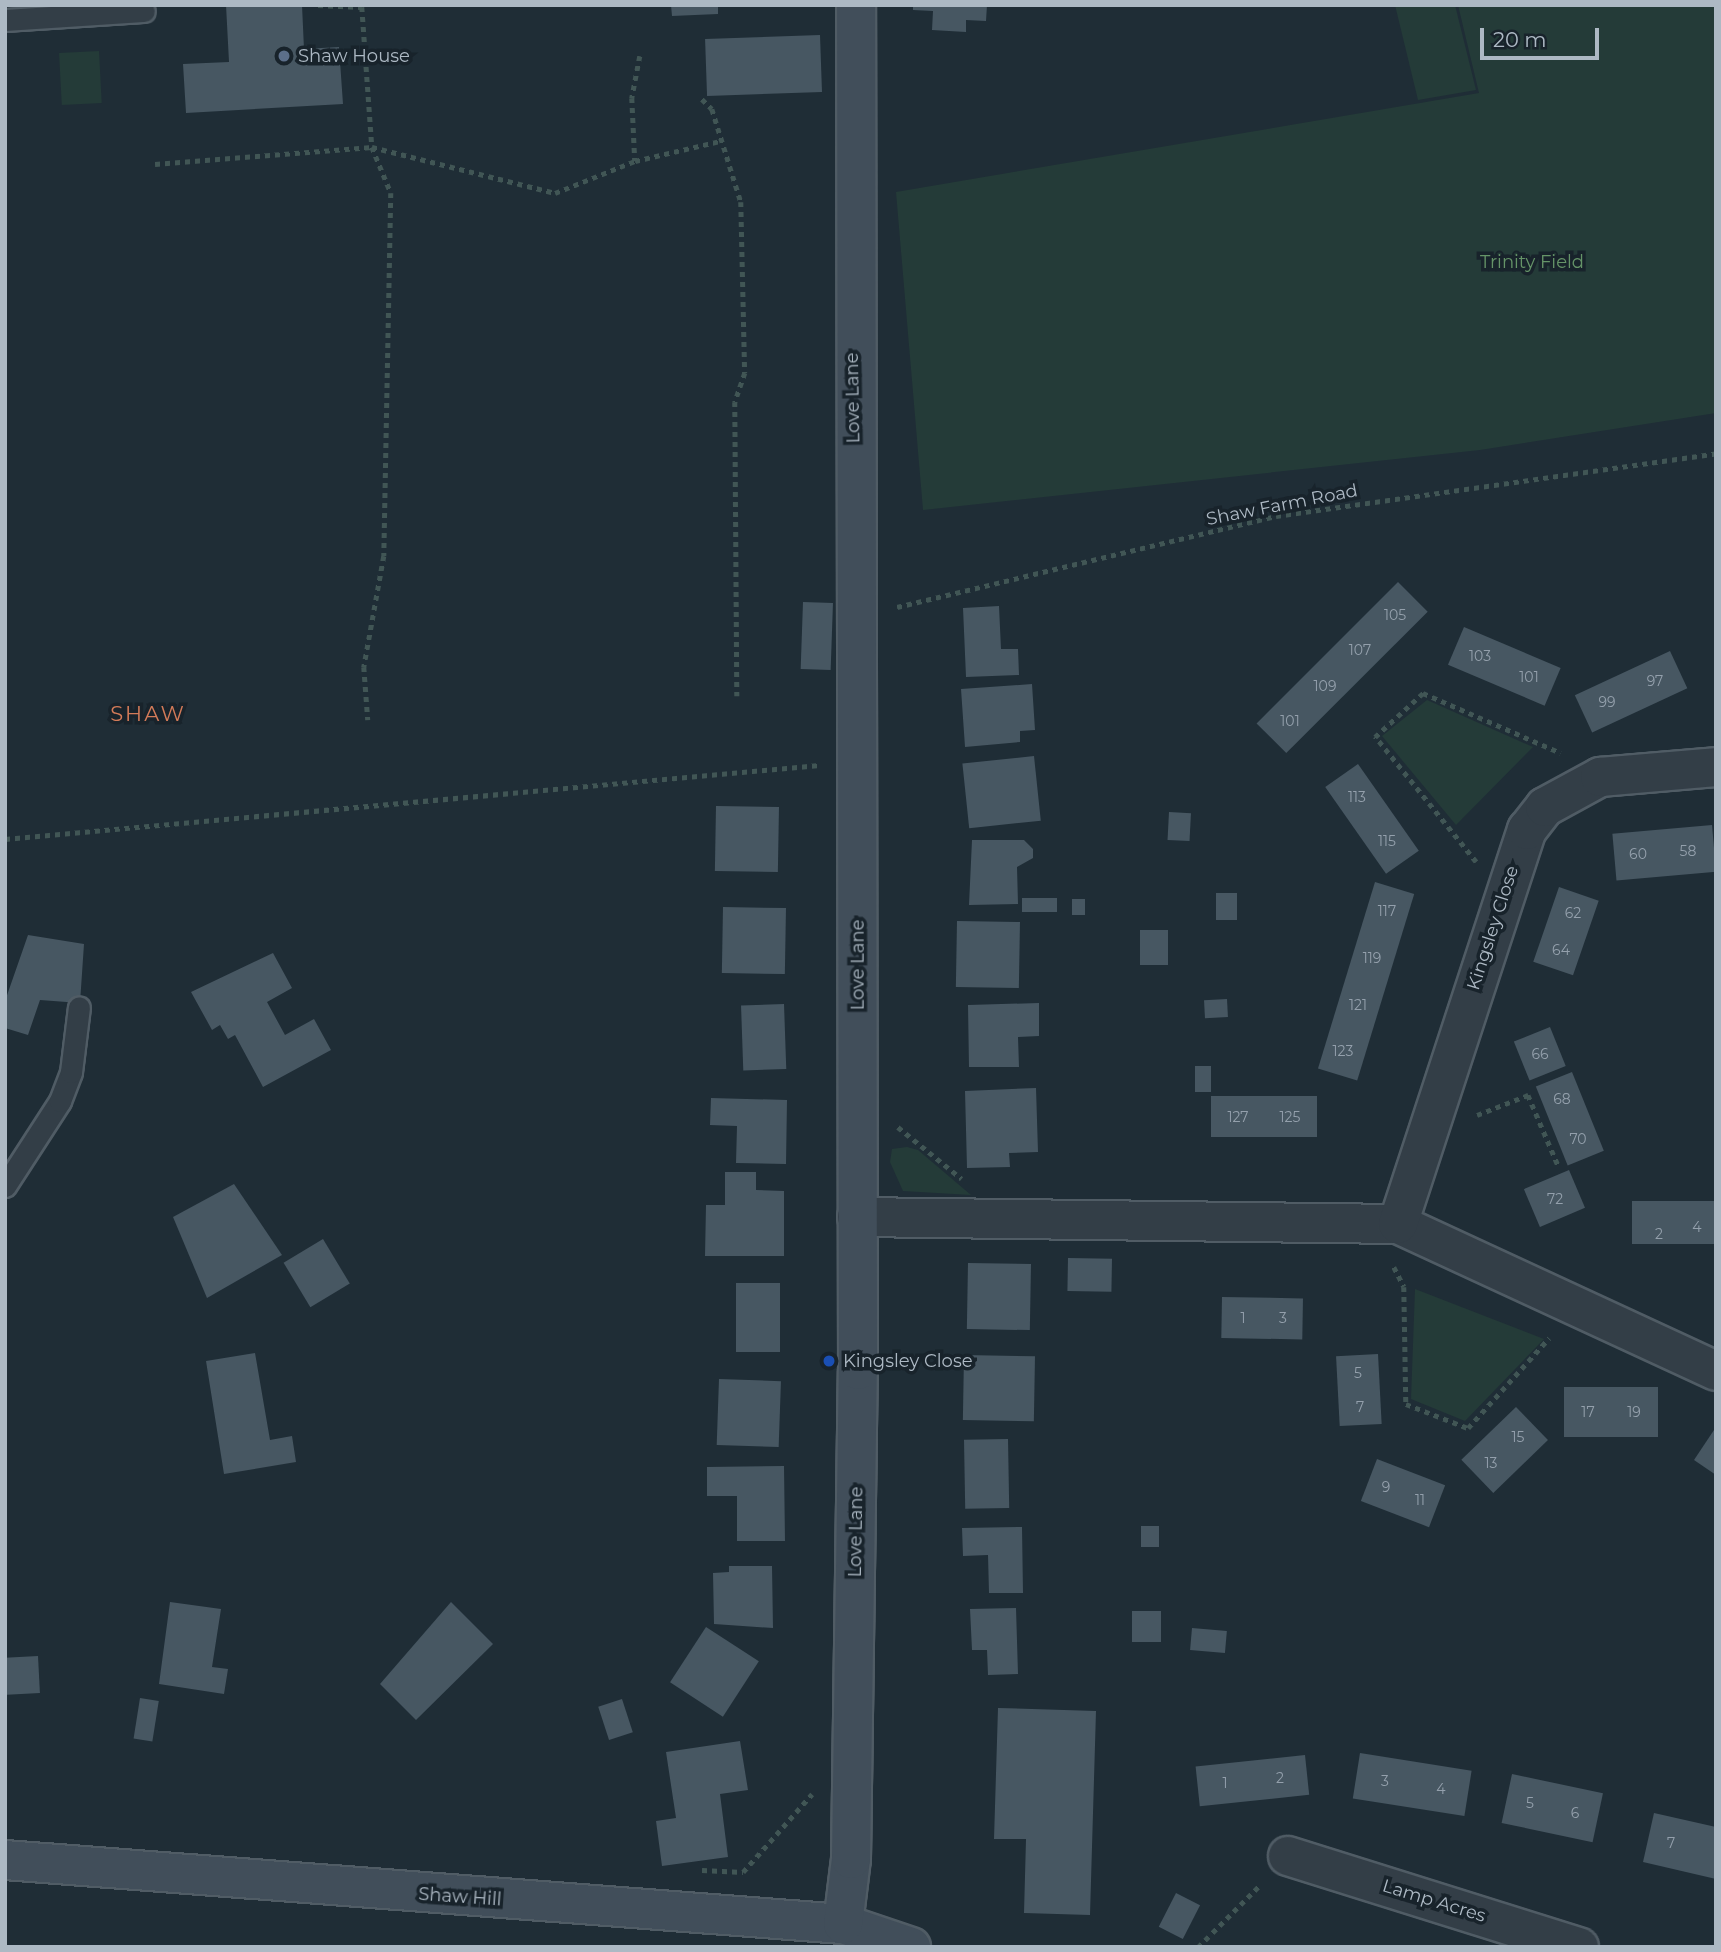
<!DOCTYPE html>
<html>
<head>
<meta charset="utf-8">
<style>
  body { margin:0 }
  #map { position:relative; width:1721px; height:1952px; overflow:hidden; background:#1f2d36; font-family:Montserrat,sans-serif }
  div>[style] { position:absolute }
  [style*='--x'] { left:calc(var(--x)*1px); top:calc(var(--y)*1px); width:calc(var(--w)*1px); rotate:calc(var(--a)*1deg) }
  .green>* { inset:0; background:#243b38; transform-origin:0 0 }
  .building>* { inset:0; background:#475762; transform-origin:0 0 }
  .path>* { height:4.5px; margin-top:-2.25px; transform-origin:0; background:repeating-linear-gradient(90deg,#415655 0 5px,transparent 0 10px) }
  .roads { filter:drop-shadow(2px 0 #505c65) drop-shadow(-2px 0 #505c65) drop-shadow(0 2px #505c65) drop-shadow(0 -2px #505c65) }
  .lane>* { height:21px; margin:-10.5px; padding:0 10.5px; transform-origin:10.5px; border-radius:10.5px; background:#333e47 }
  .street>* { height:38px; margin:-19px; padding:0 19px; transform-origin:19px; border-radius:19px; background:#333e47 }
  .secondary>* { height:38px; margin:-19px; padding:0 19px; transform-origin:19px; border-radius:19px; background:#414e5a }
  .dots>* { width:19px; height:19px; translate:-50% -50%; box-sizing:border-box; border:4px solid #18232b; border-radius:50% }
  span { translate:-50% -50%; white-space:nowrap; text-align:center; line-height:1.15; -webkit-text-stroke:7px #18232b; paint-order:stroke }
  .number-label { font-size:14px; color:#94a0ac }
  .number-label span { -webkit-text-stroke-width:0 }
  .poi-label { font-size:18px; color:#adb9c4 }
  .left { translate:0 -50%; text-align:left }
  .park-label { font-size:18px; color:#659468 }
  .street-label { font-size:18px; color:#adb9c4 }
  .quarter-label { font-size:21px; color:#d37b59; letter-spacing:2px }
  .frame { position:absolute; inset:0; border:7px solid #adb9c4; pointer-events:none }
  .scale { position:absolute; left:1480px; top:28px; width:119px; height:32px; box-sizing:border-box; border:4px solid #adb9c4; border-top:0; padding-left:9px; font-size:21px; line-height:24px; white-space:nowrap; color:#adb9c4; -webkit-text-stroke:5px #18232b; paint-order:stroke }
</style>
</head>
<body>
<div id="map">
  <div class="green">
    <div style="clip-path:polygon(1395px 5px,1455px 5px,1476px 90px,1418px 100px)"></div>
    <div style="clip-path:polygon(1458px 5px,1716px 5px,1716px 413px,1480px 450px,923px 510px,896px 192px,1479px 93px)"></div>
    <div style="left:99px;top:51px;width:52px;height:40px;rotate:87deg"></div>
    <div style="clip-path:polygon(1427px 700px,1533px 747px,1456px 825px,1382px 736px)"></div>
    <div style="clip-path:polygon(907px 1147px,918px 1150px,971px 1195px,903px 1191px,890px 1162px,892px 1149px)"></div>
    <div style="clip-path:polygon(1415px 1289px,1544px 1339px,1465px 1421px,1411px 1399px)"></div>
  </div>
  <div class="building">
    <div style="clip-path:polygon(226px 5px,302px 5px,304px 49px,339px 47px,343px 104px,186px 113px,183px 64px,229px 62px)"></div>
    <div style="clip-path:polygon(671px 5px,718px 5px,718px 14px,672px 16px)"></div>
    <div style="clip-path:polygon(913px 5px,987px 5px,986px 21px,966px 20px,966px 32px,932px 30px,933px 11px,913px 10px)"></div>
    <div style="left:820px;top:35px;width:57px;height:115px;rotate:88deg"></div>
    <div style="left:1398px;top:582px;width:42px;height:200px;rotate:45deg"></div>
    <div style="left:803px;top:602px;width:30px;height:67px;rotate:2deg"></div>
    <div style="clip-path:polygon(999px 606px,1001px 649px,1018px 649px,1019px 675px,966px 677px,963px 608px)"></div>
    <div style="left:1464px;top:627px;width:105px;height:41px;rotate:23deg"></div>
    <div style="left:1670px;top:651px;width:41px;height:105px;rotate:65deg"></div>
    <div style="clip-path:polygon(1032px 684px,1035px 730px,1020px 731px,1020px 742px,965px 747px,961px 689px)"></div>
    <div style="left:1034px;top:756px;width:65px;height:72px;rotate:84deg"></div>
    <div style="left:1358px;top:764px;width:106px;height:40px;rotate:55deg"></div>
    <div style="left:716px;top:806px;width:63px;height:65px;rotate:1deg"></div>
    <div style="left:1169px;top:812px;width:22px;height:28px;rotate:3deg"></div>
    <div style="left:1712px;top:825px;width:47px;height:100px;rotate:85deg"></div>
    <div style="clip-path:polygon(972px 840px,1024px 840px,1033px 849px,1033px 858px,1017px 867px,1018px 904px,969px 905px)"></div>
    <div style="left:1375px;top:882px;width:41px;height:195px;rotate:17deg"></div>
    <div style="left:1559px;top:887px;width:42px;height:79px;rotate:19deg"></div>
    <div style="left:1216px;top:893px;width:21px;height:27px"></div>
    <div style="left:1057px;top:898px;width:14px;height:35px;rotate:90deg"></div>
    <div style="left:1072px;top:899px;width:13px;height:16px"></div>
    <div style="left:723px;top:907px;width:63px;height:66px;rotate:1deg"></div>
    <div style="left:957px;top:921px;width:63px;height:66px;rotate:1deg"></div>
    <div style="left:1140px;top:930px;width:28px;height:35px"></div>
    <div style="clip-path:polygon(28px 935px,84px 944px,80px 1003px,40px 1000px,28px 1035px,5px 1028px,5px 1001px)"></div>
    <div style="clip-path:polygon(273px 953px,292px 988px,267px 1002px,285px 1035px,314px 1019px,331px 1050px,263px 1087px,235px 1035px,228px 1039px,220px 1025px,212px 1030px,191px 992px)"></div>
    <div style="left:1227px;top:999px;width:18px;height:23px;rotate:87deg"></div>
    <div style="clip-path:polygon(1039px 1003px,1039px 1036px,1018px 1037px,1019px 1067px,969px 1067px,968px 1005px)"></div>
    <div style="left:784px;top:1004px;width:65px;height:43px;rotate:88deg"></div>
    <div style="left:1550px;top:1027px;width:42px;height:39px;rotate:68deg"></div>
    <div style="left:1195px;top:1066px;width:16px;height:26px"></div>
    <div style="left:1572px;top:1072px;width:85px;height:39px;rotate:68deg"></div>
    <div style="clip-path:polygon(1036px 1088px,1038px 1152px,1009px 1153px,1010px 1167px,967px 1168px,965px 1091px)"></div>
    <div style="left:1317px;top:1096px;width:41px;height:106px;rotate:90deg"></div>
    <div style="clip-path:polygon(711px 1098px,787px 1100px,786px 1164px,736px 1163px,737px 1126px,710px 1125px)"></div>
    <div style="left:1569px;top:1170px;width:41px;height:49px;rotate:67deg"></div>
    <div style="clip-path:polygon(725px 1172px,756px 1172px,756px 1190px,784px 1191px,784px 1256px,705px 1256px,706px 1205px,725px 1205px)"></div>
    <div style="clip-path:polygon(234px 1184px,282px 1255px,207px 1298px,173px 1217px)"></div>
    <div style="left:1716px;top:1201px;width:43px;height:84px;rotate:90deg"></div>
    <div style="left:323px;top:1239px;width:52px;height:46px;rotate:59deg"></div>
    <div style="left:1068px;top:1258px;width:44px;height:33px;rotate:1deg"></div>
    <div style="left:968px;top:1263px;width:63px;height:66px;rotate:1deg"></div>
    <div style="left:736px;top:1283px;width:44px;height:69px"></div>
    <div style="left:1222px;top:1297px;width:81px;height:41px;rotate:1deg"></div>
    <div style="clip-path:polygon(255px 1353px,270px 1440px,292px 1436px,296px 1462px,224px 1474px,206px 1361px)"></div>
    <div style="left:1378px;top:1354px;width:70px;height:42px;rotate:87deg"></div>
    <div style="left:964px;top:1355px;width:71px;height:65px;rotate:1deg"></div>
    <div style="left:719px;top:1379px;width:62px;height:66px;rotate:2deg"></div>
    <div style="left:1564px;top:1387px;width:94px;height:50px"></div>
    <div style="left:1516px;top:1407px;width:46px;height:76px;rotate:46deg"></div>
    <div style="clip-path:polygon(1716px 1427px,1716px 1475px,1694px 1460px)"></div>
    <div style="left:1008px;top:1439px;width:69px;height:44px;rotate:89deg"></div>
    <div style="left:1377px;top:1459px;width:73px;height:45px;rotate:21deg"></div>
    <div style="clip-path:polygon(784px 1466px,785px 1541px,737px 1541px,737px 1496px,707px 1496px,707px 1467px)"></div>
    <div style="left:1159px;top:1526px;width:21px;height:18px;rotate:90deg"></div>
    <div style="clip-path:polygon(1022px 1527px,1023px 1593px,989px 1593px,988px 1555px,963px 1556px,962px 1528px)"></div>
    <div style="clip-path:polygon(729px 1566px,772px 1566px,773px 1628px,714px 1624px,713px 1573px,729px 1572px)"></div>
    <div style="clip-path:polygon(170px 1602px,221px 1609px,212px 1667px,228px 1669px,224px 1694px,159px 1684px)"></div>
    <div style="clip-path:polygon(451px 1602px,493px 1644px,416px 1720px,380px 1684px)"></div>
    <div style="clip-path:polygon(1016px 1608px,1018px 1674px,988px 1675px,987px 1650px,972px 1650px,970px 1609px)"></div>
    <div style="left:1132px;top:1611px;width:29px;height:31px"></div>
    <div style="left:706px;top:1627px;width:63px;height:66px;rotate:33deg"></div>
    <div style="left:1192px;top:1628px;width:35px;height:22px;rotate:5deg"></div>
    <div style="left:38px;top:1656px;width:37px;height:33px;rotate:87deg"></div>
    <div style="left:140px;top:1698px;width:19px;height:41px;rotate:9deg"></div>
    <div style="left:622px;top:1699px;width:35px;height:25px;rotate:72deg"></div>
    <div style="clip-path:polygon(998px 1708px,1096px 1711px,1090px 1915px,1024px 1913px,1026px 1839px,994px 1839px)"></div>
    <div style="clip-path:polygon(740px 1741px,748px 1790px,720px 1794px,728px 1857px,662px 1866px,656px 1821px,676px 1818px,666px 1752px)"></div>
    <div style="left:1360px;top:1753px;width:113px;height:46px;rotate:9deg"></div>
    <div style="left:1305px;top:1755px;width:40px;height:110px;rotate:84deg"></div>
    <div style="left:1512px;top:1774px;width:93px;height:50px;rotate:12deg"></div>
    <div style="clip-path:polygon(1654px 1813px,1716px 1827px,1716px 1879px,1643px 1862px)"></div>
    <div style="left:1176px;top:1893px;width:27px;height:38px;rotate:27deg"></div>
  </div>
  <div class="path">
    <div style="--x:318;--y:5;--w:44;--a:2.6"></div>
    <div style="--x:362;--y:7;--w:140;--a:85.9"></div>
    <div style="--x:372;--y:147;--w:50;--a:67.6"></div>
    <div style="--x:391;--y:193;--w:363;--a:91.1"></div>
    <div style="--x:384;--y:556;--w:113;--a:100.2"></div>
    <div style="--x:364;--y:667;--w:53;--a:85.7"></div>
    <div style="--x:640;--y:56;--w:43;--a:100.8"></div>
    <div style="--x:632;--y:98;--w:63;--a:87.3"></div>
    <div style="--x:635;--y:161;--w:87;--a:-13.2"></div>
    <div style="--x:702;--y:99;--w:14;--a:45"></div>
    <div style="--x:712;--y:109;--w:97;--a:72.7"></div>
    <div style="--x:741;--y:202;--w:171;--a:88.7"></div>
    <div style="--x:745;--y:373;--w:31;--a:109"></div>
    <div style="--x:735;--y:402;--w:294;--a:89.6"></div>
    <div style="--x:155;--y:164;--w:218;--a:-4.5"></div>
    <div style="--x:372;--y:147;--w:189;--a:14.1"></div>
    <div style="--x:555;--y:193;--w:86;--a:-21.8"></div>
    <div style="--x:897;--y:607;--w:390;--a:-13.5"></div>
    <div style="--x:1276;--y:516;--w:444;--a:-8.1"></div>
    <div style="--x:5;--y:839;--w:818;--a:-5.19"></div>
    <div style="--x:1476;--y:862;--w:161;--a:-128.9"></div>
    <div style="--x:1375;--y:737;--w:65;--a:-42.5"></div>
    <div style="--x:1423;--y:693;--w:150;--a:23.5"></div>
    <div style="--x:1477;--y:1115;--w:55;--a:-21.4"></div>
    <div style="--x:1528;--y:1095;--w:76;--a:66.8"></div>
    <div style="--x:898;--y:1127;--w:82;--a:39.1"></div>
    <div style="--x:1394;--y:1267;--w:22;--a:63"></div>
    <div style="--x:1404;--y:1287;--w:117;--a:89"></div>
    <div style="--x:1406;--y:1404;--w:66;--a:21.2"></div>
    <div style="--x:1468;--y:1428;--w:121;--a:-48"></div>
    <div style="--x:702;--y:1870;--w:41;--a:2.8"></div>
    <div style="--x:743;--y:1872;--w:104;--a:-48.5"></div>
    <div style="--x:1198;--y:1947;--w:89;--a:-45"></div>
  </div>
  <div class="roads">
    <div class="lane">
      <div style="--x:5;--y:20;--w:139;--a:-3.7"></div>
      <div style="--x:5;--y:1186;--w:101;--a:-57.1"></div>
      <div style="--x:60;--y:1101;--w:31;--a:-69"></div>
      <div style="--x:71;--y:1072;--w:65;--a:-83"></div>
    </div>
    <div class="street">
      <div style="--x:857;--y:1217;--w:541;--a:0.74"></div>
      <div style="--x:1398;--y:1224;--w:350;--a:24.8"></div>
      <div style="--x:1398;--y:1224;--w:415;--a:-71.9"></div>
      <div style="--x:1527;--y:830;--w:29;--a:-52"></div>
      <div style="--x:1545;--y:807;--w:63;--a:-28.6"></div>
      <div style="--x:1600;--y:777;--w:116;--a:-4.9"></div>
      <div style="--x:1288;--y:1856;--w:305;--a:17.4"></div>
    </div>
    <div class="secondary">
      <div style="--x:5;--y:1860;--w:840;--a:4.37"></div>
      <div style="--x:843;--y:1924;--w:72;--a:18.7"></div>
      <div style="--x:843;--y:1924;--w:65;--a:-83"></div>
      <div style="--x:851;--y:1859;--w:489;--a:-89.2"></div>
      <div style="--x:858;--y:1370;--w:1365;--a:-90.08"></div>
    </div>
  </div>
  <div class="dots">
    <div style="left:284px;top:56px;background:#5c6f8a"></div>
    <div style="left:829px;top:1361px;background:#1a4fb4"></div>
  </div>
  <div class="number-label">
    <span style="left:1395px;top:615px">105</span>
    <span style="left:1360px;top:650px">107</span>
    <span style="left:1480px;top:656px">103</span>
    <span style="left:1529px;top:677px">101</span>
    <span style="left:1655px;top:681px">97</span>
    <span style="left:1325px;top:686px">109</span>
    <span style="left:1607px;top:702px">99</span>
    <span style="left:1290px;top:721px">101</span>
    <span style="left:1357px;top:797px">113</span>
    <span style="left:1387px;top:841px">115</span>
    <span style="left:1688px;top:851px">58</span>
    <span style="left:1638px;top:854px">60</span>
    <span style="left:1387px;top:911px">117</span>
    <span style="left:1573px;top:913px">62</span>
    <span style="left:1561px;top:950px">64</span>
    <span style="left:1372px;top:958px">119</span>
    <span style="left:1358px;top:1005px">121</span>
    <span style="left:1343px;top:1051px">123</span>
    <span style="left:1540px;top:1054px">66</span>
    <span style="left:1562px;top:1099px">68</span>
    <span style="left:1238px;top:1117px">127</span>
    <span style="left:1290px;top:1117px">125</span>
    <span style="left:1578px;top:1139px">70</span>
    <span style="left:1555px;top:1199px">72</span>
    <span style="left:1697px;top:1227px">4</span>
    <span style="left:1659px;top:1234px">2</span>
    <span style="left:1243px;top:1318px">1</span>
    <span style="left:1283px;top:1318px">3</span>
    <span style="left:1358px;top:1373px">5</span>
    <span style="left:1360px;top:1407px">7</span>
    <span style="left:1588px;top:1412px">17</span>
    <span style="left:1634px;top:1412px">19</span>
    <span style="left:1518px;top:1437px">15</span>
    <span style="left:1491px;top:1463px">13</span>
    <span style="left:1386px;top:1487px">9</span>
    <span style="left:1420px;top:1500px">11</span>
    <span style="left:1280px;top:1778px">2</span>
    <span style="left:1385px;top:1781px">3</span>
    <span style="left:1225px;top:1783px">1</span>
    <span style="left:1441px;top:1789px">4</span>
    <span style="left:1530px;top:1803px">5</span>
    <span style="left:1575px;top:1813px">6</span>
    <span style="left:1671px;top:1843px">7</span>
  </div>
  <div class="poi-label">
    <span class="left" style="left:298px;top:56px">Shaw House</span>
    <span class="left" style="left:843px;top:1361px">Kingsley Close</span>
  </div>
  <div class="park-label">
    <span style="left:1532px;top:262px">Trinity Field</span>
  </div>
  <div class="street-label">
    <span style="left:853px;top:398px;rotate:-91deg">Love Lane</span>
    <span style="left:1282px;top:505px;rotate:-11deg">Shaw Farm Road</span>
    <span style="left:1493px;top:928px;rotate:-72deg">Kingsley Close</span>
    <span style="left:858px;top:965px;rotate:-90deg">Love Lane</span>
    <span style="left:856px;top:1532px;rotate:-89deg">Love Lane</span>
    <span style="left:460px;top:1897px;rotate:4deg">Shaw Hill</span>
    <span style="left:1434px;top:1901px;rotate:17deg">Lamp Acres</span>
  </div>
  <div class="quarter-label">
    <span style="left:148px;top:714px">SHAW</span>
  </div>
  <div class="frame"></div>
  <div class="scale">20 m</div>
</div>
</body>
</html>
